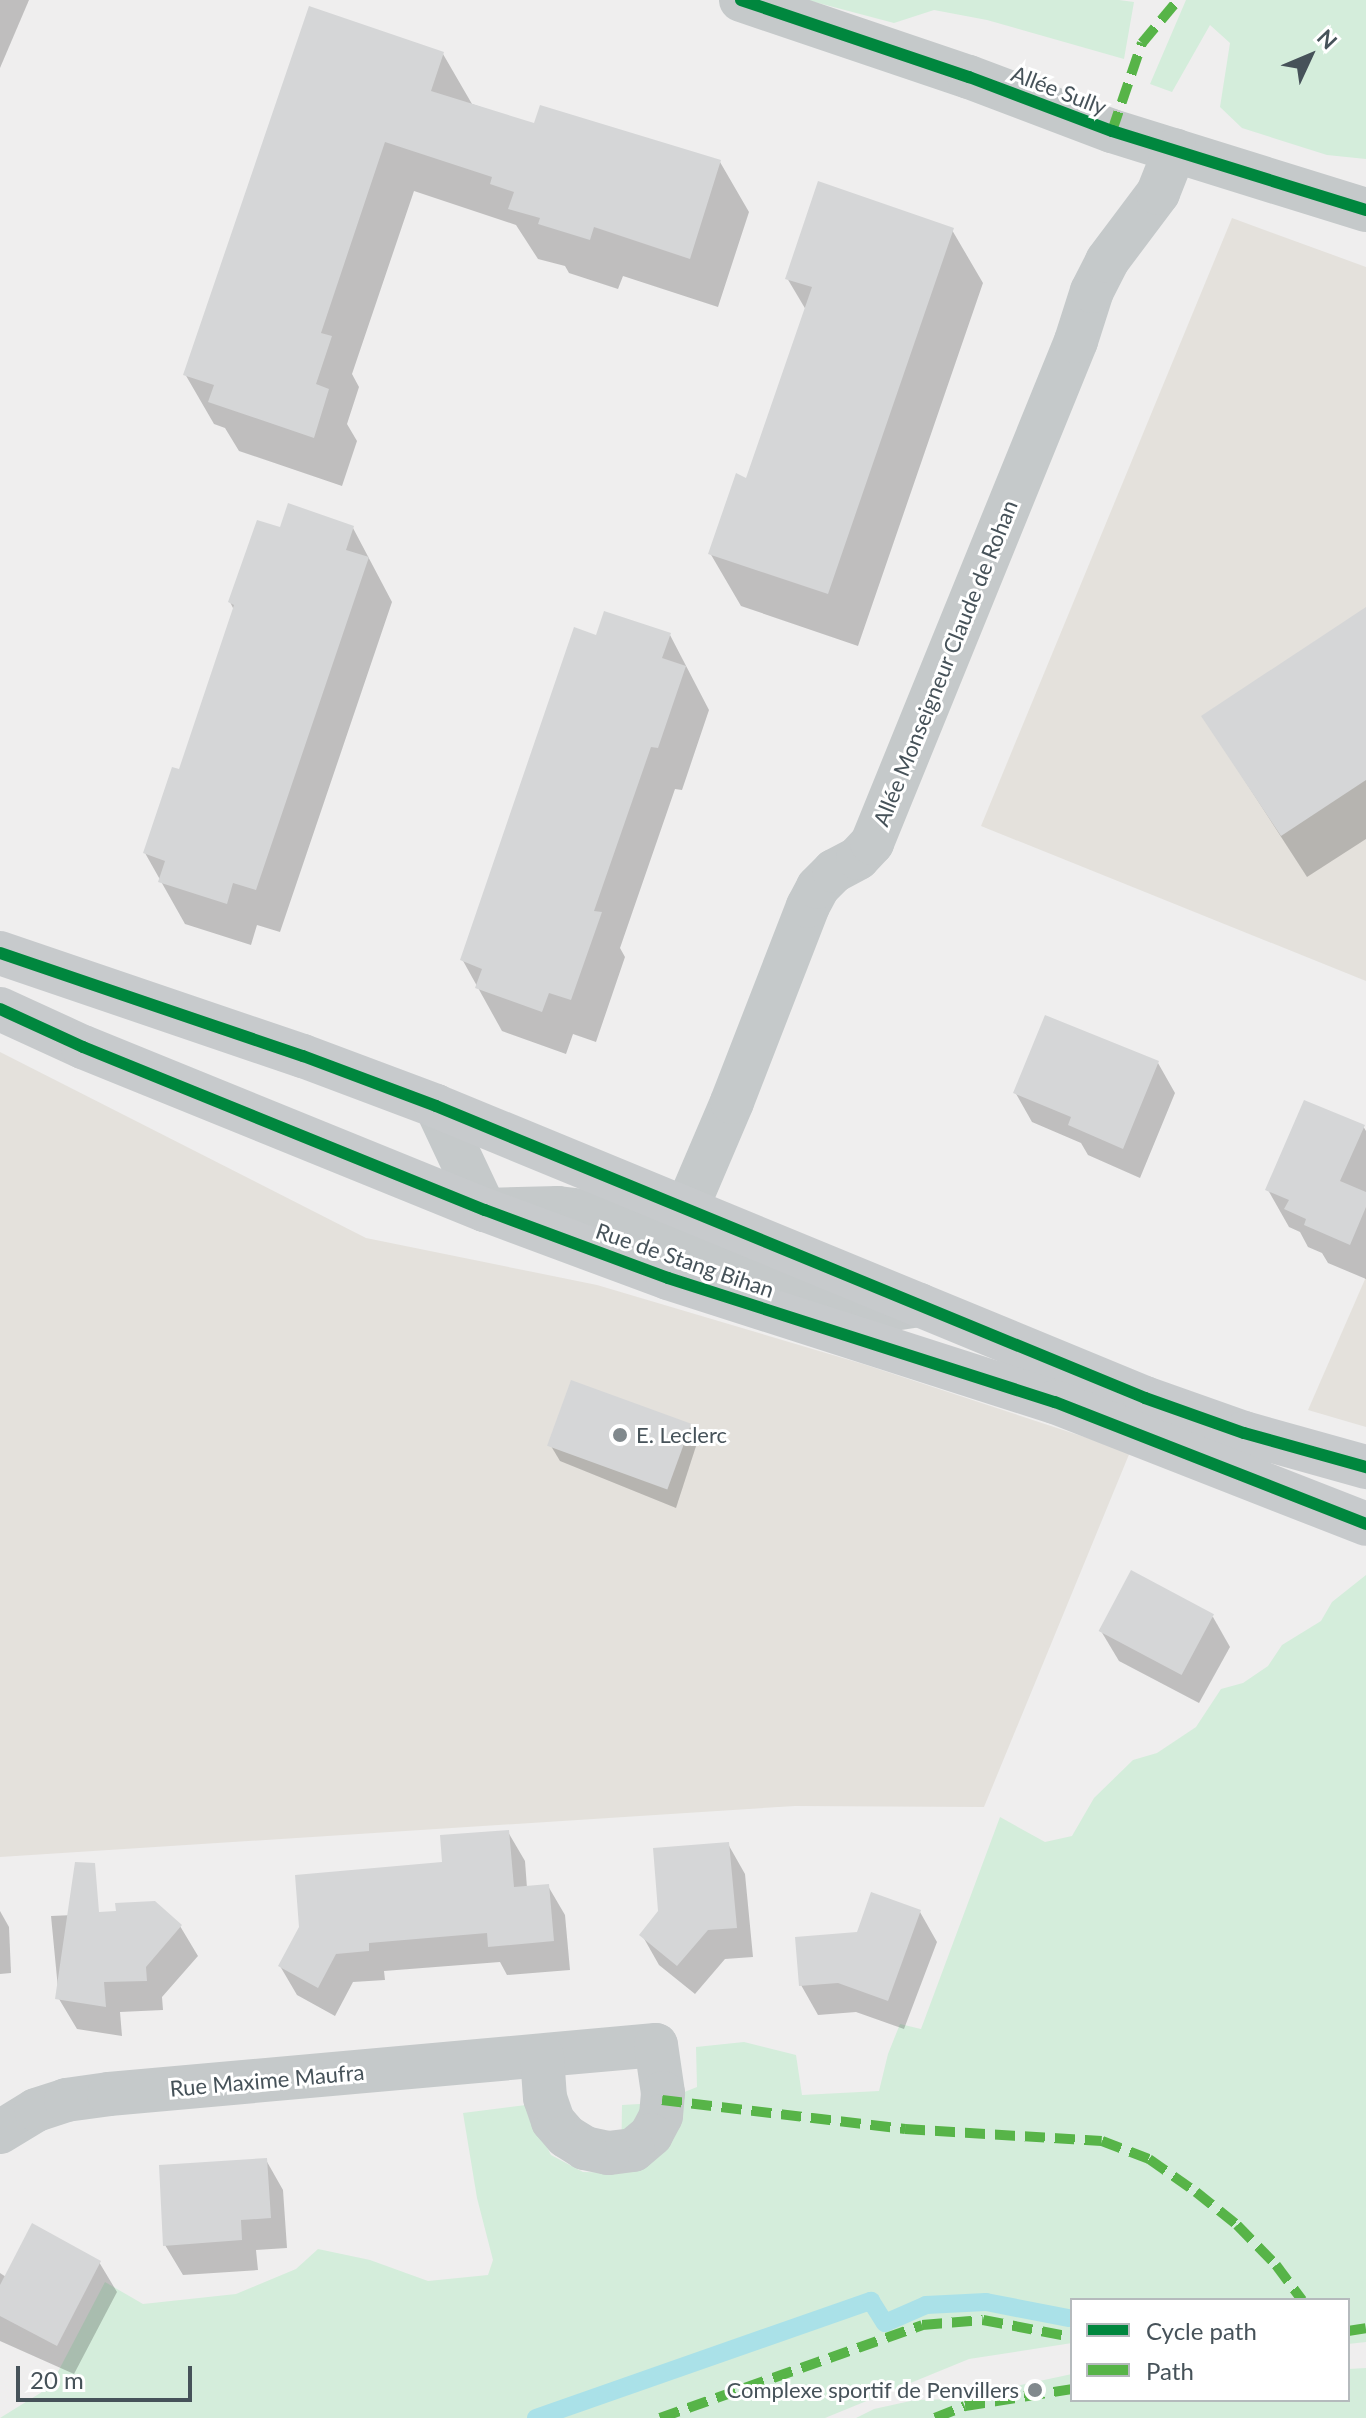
<!DOCTYPE html>
<html>
<head>
<meta charset="utf-8">
<style>
  body { margin:0 }
  #map { position:relative; width:1366px; height:2418px; overflow:hidden; background:#efeeee; font-family:Lato,sans-serif }
  div>[style] { position:absolute }
  [style*='--x'] { left:calc(var(--x)*1px); top:calc(var(--y)*1px); width:calc(var(--w)*1px); rotate:calc(var(--a)*1deg) }
  .commercial>* { inset:0; background:#e4e1dc }
  .green>* { inset:0; background:#d4eddb }
  .shadow>* { inset:0; background:#0003 }
  .stream>* { height:18px; margin:-9px; padding:0 9px; transform-origin:9px; border-radius:9px; background:#aae1e8 }
  .building>* { inset:0; background:#d5d6d7; transform-origin:0 0 }
  .street>* { height:44px; margin:-22px; padding:0 22px; transform-origin:22px; border-radius:22px; background:#c5c9ca }
  .secondary>* { height:44px; margin:-22px; padding:0 22px; transform-origin:22px; border-radius:22px; background:#c7cacc }
  .quiet>* { height:10px; margin-top:-5px; transform-origin:0; background:repeating-linear-gradient(90deg,#57b448 0 20px,transparent 0 30px) }
  .cycleway>* { height:12px; margin:-6px; padding:0 6px; transform-origin:6px; border-radius:6px; background:#00873e }
  .dots>* { width:22px; height:22px; translate:-50% -50%; box-sizing:border-box; border:4px solid #fff; border-radius:50% }
  span { translate:-50% -50%; white-space:nowrap; text-align:center; line-height:1.15; -webkit-text-stroke:6px #fff; paint-order:stroke }
  .street-label { font-size:22px; color:#465259 }
  .poi-label { font-size:22px; color:#465259 }
  .left { translate:0 -50%; text-align:left }
  .right { translate:-100% -50%; text-align:right }
  .legend { position:absolute; left:1070px; top:2298px; width:280px; height:104px; box-sizing:border-box; background:#fff; border:2px solid #b5babd; margin:0; padding:10px 14px; list-style:none; font-size:24px; color:#465259 }
  .legend li { display:flex; align-items:center; gap:16px; height:40px }
  .legend b { width:40px; border:2px solid #b5babd }
  .north { position:absolute; left:1270px; top:16px; width:80px; height:80px; -webkit-text-stroke:6px #fff; paint-order:stroke; rotate:46deg; font-size:22px; font-weight:700; line-height:32px; text-align:center; color:#465259 }
  .north::after { content:''; display:block; margin:auto; width:28px; height:36px; background:#465259; clip-path:polygon(50% 0,100% 100%,50% 72%,0 100%) }
  .scale { position:absolute; left:16px; top:2366px; width:176px; height:36px; box-sizing:border-box; border:4px solid #465259; border-top:0; padding-left:10px; font-size:24px; line-height:28px; white-space:nowrap; color:#465259; -webkit-text-stroke:6px #fff; paint-order:stroke }
</style>
</head>
<body>
<div id="map">
  <div class="commercial">
    <div style="clip-path:polygon(1232px 218px,1366px 267px,1366px 981px,981px 826px)"></div>
    <div style="clip-path:polygon(0 1052px,366px 1238px,597px 1285px,863px 1364px,1130px 1452px,984px 1807px,795px 1806px,0 1857px)"></div>
    <div style="clip-path:polygon(1366px 1277px,1366px 1427px,1308px 1410px)"></div>
  </div>
  <div class="green">
    <div style="clip-path:polygon(807px 0,1119px 0,1134px 2px,1124px 59px,987px 20px,934px 10px,894px 23px)"></div>
    <div style="clip-path:polygon(1186px 0,1366px 0,1366px 159px,1327px 155px,1242px 128px,1220px 107px,1230px 43px,1210px 25px,1172px 92px,1150px 84px)"></div>
    <div style="clip-path:polygon(1366px 1575px,1366px 2342px,1348px 2344px,1348px 2300px,1072px 2300px,1072px 2343px,969px 2359px,825px 2418px,0 2418px,50px 2387px,105px 2282px,143px 2304px,236px 2294px,296px 2269px,318px 2249px,370px 2260px,428px 2281px,488px 2275px,493px 2260px,477px 2198px,463px 2113px,526px 2105px,551px 2155px,583px 2172px,621px 2173px,622px 2105px,657px 2103px,697px 2087px,696px 2047px,744px 2042px,796px 2055px,802px 2095px,879px 2091px,888px 2054px,900px 2024px,921px 2029px,1000px 1817px,1045px 1842px,1072px 1836px,1094px 1798px,1133px 1760px,1157px 1753px,1196px 1727px,1221px 1689px,1243px 1683px,1268px 1666px,1282px 1645px,1321px 1621px,1332px 1602px)"></div>
    <div style="clip-path:polygon(1366px 2368px,1366px 2418px,856px 2418px,874px 2409px,915px 2400px,956px 2399px,1072px 2374px,1072px 2400px,1348px 2400px,1348px 2369px)"></div>
  </div>
  <div class="shadow">
    <div style="clip-path:polygon(0 0,29px 0,0 68px)"></div>
    <div style="clip-path:polygon(443px 54px,472px 104px,536px 126px,720px 162px,749px 212px,718px 307px,623px 276px,618px 289px,569px 273px,565px 266px,538px 259px,516px 225px,414px 191px,352px 374px,359px 387px,347px 424px,357px 441px,342px 486px,239px 451px,225px 428px,214px 424px,185px 374px)"></div>
    <div style="clip-path:polygon(952px 230px,983px 283px,858px 646px,741px 606px,710px 553px,748px 480px,806px 310px,787px 278px)"></div>
    <div style="clip-path:polygon(353px 528px,392px 602px,280px 932px,257px 925px,251px 945px,185px 924px,145px 853px,180px 772px,234px 610px,230px 602px,281px 529px)"></div>
    <div style="clip-path:polygon(1366px 610px,1366px 839px,1307px 877px,1203px 716px)"></div>
    <div style="clip-path:polygon(670px 635px,709px 710px,682px 790px,675px 789px,620px 948px,625px 957px,596px 1042px,573px 1034px,566px 1054px,502px 1031px,462px 959px,597px 637px)"></div>
    <div style="clip-path:polygon(1158px 1063px,1175px 1093px,1140px 1178px,1088px 1155px,1081px 1143px,1032px 1122px,1015px 1092px)"></div>
    <div style="clip-path:polygon(1363px 1126px,1366px 1131px,1366px 1279px,1328px 1263px,1322px 1253px,1308px 1247px,1300px 1232px,1289px 1227px,1268px 1190px)"></div>
    <div style="clip-path:polygon(689px 1425px,698px 1440px,676px 1508px,560px 1461px,551px 1446px)"></div>
    <div style="clip-path:polygon(1213px 1617px,1230px 1647px,1199px 1703px,1119px 1661px,1101px 1631px)"></div>
    <div style="clip-path:polygon(508px 1832px,525px 1861px,527px 1888px,548px 1886px,565px 1915px,570px 1970px,507px 1975px,500px 1962px,384px 1971px,385px 1980px,353px 1982px,335px 2016px,297px 1995px,280px 1966px,444px 1864px)"></div>
    <div style="clip-path:polygon(728px 1844px,745px 1874px,753px 1957px,725px 1959px,695px 1994px,659px 1965px,642px 1935px)"></div>
    <div style="clip-path:polygon(0 1911px,9px 1927px,11px 1973px,0 1974px)"></div>
    <div style="clip-path:polygon(920px 1912px,937px 1942px,904px 2029px,856px 2012px,818px 2015px,801px 1985px,858px 1934px)"></div>
    <div style="clip-path:polygon(118px 1913px,180px 1926px,198px 1956px,162px 1997px,163px 2010px,120px 2012px,122px 2036px,77px 2029px,59px 1999px,51px 1916px)"></div>
    <div style="clip-path:polygon(266px 2160px,283px 2190px,287px 2248px,256px 2250px,258px 2270px,183px 2275px,165px 2245px)"></div>
    <div style="clip-path:polygon(99px 2262px,117px 2292px,74px 2374px,0 2341px,0 2273px,6px 2277px)"></div>
  </div>
  <div class="stream">
    <div style="--x:536;--y:2418;--w:355;--a:-19.3"></div>
    <div style="--x:871;--y:2301;--w:26;--a:58"></div>
    <div style="--x:885;--y:2323;--w:45;--a:-23.7"></div>
    <div style="--x:926;--y:2305;--w:60;--a:-2.9"></div>
    <div style="--x:986;--y:2302;--w:84;--a:11"></div>
  </div>
  <div class="building">
    <div style="clip-path:polygon(309px 6px,444px 52px,431px 91px,534px 123px,540px 105px,721px 160px,690px 259px,594px 227px,590px 240px,538px 224px,540px 218px,508px 209px,514px 192px,490px 184px,492px 177px,385px 142px,321px 333px,332px 336px,316px 384px,329px 389px,314px 438px,208px 402px,214px 385px,183px 375px)"></div>
    <div style="clip-path:polygon(818px 181px,954px 228px,828px 594px,708px 554px,736px 473px,746px 478px,812px 287px,785px 279px)"></div>
    <div style="clip-path:polygon(288px 503px,354px 526px,346px 550px,369px 557px,256px 890px,233px 883px,227px 904px,158px 882px,165px 861px,143px 853px,172px 767px,179px 769px,234px 605px,228px 602px,257px 520px,280px 527px)"></div>
    <div style="clip-path:polygon(1366px 607px,1366px 780px,1281px 836px,1201px 716px)"></div>
    <div style="clip-path:polygon(604px 611px,671px 633px,662px 658px,686px 666px,658px 748px,651px 747px,594px 911px,602px 912px,571px 1000px,549px 993px,542px 1012px,475px 988px,482px 969px,460px 960px,574px 627px,596px 635px)"></div>
    <div style="clip-path:polygon(1045px 1015px,1159px 1061px,1123px 1149px,1068px 1125px,1071px 1117px,1013px 1093px)"></div>
    <div style="clip-path:polygon(1304px 1100px,1365px 1125px,1340px 1181px,1366px 1192px,1366px 1207px,1350px 1245px,1304px 1225px,1306px 1219px,1284px 1209px,1289px 1200px,1265px 1190px)"></div>
    <div style="left:571px;top:1380px;width:128px;height:70px;rotate:20deg"></div>
    <div style="left:1131px;top:1570px;width:94px;height:69px;rotate:28deg"></div>
    <div style="clip-path:polygon(509px 1830px,514px 1887px,549px 1884px,554px 1941px,488px 1947px,487px 1933px,369px 1943px,369px 1951px,336px 1954px,318px 1988px,278px 1966px,299px 1927px,295px 1875px,442px 1862px,440px 1835px)"></div>
    <div style="clip-path:polygon(729px 1842px,737px 1928px,708px 1930px,677px 1966px,639px 1935px,658px 1911px,653px 1848px)"></div>
    <div style="clip-path:polygon(75px 1862px,95px 1863px,99px 1912px,116px 1911px,115px 1903px,155px 1901px,182px 1925px,146px 1967px,147px 1981px,104px 1982px,106px 2007px,55px 1999px)"></div>
    <div style="clip-path:polygon(871px 1892px,921px 1910px,888px 2001px,838px 1983px,799px 1986px,795px 1937px,857px 1932px)"></div>
    <div style="clip-path:polygon(267px 2158px,271px 2218px,241px 2220px,242px 2240px,163px 2246px,159px 2165px)"></div>
    <div style="clip-path:polygon(32px 2223px,101px 2261px,57px 2346px,0 2316px,0 2285px)"></div>
  </div>
  <div class="street">
    <div style="--x:741;--y:0;--w:241;--a:18.7"></div>
    <div style="--x:969;--y:77;--w:153;--a:20.7"></div>
    <div style="--x:1112;--y:131;--w:266;--a:17.3"></div>
    <div style="--x:436;--y:1106;--w:115;--a:64.8"></div>
    <div style="--x:485;--y:1210;--w:73;--a:-1.6"></div>
    <div style="--x:558;--y:1208;--w:24;--a:7"></div>
    <div style="--x:582;--y:1211;--w:285;--a:20.1"></div>
    <div style="--x:850;--y:1309;--w:23;--a:7"></div>
    <div style="--x:873;--y:1312;--w:47;--a:-8.7"></div>
    <div style="--x:686;--y:1210;--w:117;--a:-66.9"></div>
    <div style="--x:732;--y:1102;--w:210;--a:-68.8"></div>
    <div style="--x:808;--y:906;--w:21;--a:-62"></div>
    <div style="--x:818;--y:887;--w:23;--a:-45"></div>
    <div style="--x:834;--y:871;--w:27;--a:-28"></div>
    <div style="--x:858;--y:858;--w:21;--a:-47"></div>
    <div style="--x:872;--y:843;--w:542;--a:-67.88"></div>
    <div style="--x:1076;--y:341;--w:52;--a:-72.3"></div>
    <div style="--x:1092;--y:291;--w:34;--a:-63"></div>
    <div style="--x:1107;--y:261;--w:85;--a:-53.1"></div>
    <div style="--x:1158;--y:193;--w:46;--a:-68.4"></div>
    <div style="--x:0;--y:2132;--w:42;--a:-31.4"></div>
    <div style="--x:36;--y:2110;--w:32;--a:-18"></div>
    <div style="--x:66;--y:2100;--w:43;--a:-7.9"></div>
    <div style="--x:109;--y:2094;--w:549;--a:-5.12"></div>
    <div style="--x:656;--y:2045;--w:49;--a:81.7"></div>
    <div style="--x:663;--y:2093;--w:23;--a:95"></div>
    <div style="--x:661;--y:2116;--w:21;--a:118"></div>
    <div style="--x:651;--y:2135;--w:23;--a:140"></div>
    <div style="--x:633;--y:2150;--w:25;--a:173"></div>
    <div style="--x:608;--y:2153;--w:24;--a:-168"></div>
    <div style="--x:585;--y:2148;--w:22;--a:-148"></div>
    <div style="--x:566;--y:2136;--w:20;--a:-131"></div>
    <div style="--x:553;--y:2121;--w:24;--a:-109"></div>
    <div style="--x:545;--y:2098;--w:42;--a:-94.1"></div>
  </div>
  <div class="secondary">
    <div style="--x:0;--y:953;--w:320;--a:18.8"></div>
    <div style="--x:303;--y:1056;--w:142;--a:20.6"></div>
    <div style="--x:436;--y:1106;--w:767;--a:22.38"></div>
    <div style="--x:1145;--y:1398;--w:105;--a:19.5"></div>
    <div style="--x:1244;--y:1433;--w:127;--a:15.6"></div>
    <div style="--x:0;--y:1009;--w:91;--a:24.6"></div>
    <div style="--x:83;--y:1047;--w:434;--a:22.1"></div>
    <div style="--x:485;--y:1210;--w:195;--a:20.4"></div>
    <div style="--x:668;--y:1278;--w:406;--a:17.8"></div>
    <div style="--x:1055;--y:1402;--w:334;--a:21.4"></div>
  </div>
  <div class="quiet">
    <div style="--x:1112;--y:131;--w:93;--a:-71.2"></div>
    <div style="--x:1142;--y:43;--w:56;--a:-50.1"></div>
    <div style="--x:662;--y:2100;--w:245;--a:6.8"></div>
    <div style="--x:905;--y:2129;--w:197;--a:3.5"></div>
    <div style="--x:1102;--y:2141;--w:50;--a:21"></div>
    <div style="--x:1149;--y:2159;--w:57;--a:35.1"></div>
    <div style="--x:1196;--y:2192;--w:53;--a:38.8"></div>
    <div style="--x:1237;--y:2225;--w:56;--a:45.7"></div>
    <div style="--x:1276;--y:2265;--w:44;--a:53.4"></div>
    <div style="--x:1348;--y:2331;--w:18;--a:-9"></div>
    <div style="--x:660;--y:2418;--w:278;--a:-19.5"></div>
    <div style="--x:922;--y:2325;--w:61;--a:-4.7"></div>
    <div style="--x:983;--y:2320;--w:91;--a:10.8"></div>
    <div style="--x:935;--y:2418;--w:32;--a:-22"></div>
    <div style="--x:965;--y:2406;--w:108;--a:-9"></div>
  </div>
  <div class="cycleway">
    <div style="--x:741;--y:0;--w:241;--a:18.7"></div>
    <div style="--x:969;--y:77;--w:153;--a:20.7"></div>
    <div style="--x:1112;--y:131;--w:266;--a:17.3"></div>
    <div style="--x:0;--y:953;--w:320;--a:18.8"></div>
    <div style="--x:303;--y:1056;--w:142;--a:20.6"></div>
    <div style="--x:436;--y:1106;--w:767;--a:22.38"></div>
    <div style="--x:1145;--y:1398;--w:105;--a:19.5"></div>
    <div style="--x:1244;--y:1433;--w:127;--a:15.6"></div>
    <div style="--x:0;--y:1009;--w:91;--a:24.6"></div>
    <div style="--x:83;--y:1047;--w:434;--a:22.1"></div>
    <div style="--x:485;--y:1210;--w:195;--a:20.4"></div>
    <div style="--x:668;--y:1278;--w:406;--a:17.8"></div>
    <div style="--x:1055;--y:1402;--w:334;--a:21.4"></div>
  </div>
  <div class="dots">
    <div style="left:620px;top:1435px;background:#81898d"></div>
    <div style="left:1035px;top:2390px;background:#81898d"></div>
  </div>
  <div class="street-label">
    <span style="left:1059px;top:90px;rotate:21deg">Allée Sully</span>
    <span style="left:945px;top:663px;rotate:-68deg">Allée Monseigneur Claude de Rohan</span>
    <span style="left:685px;top:1260px;rotate:19deg">Rue de Stang Bihan</span>
    <span style="left:267px;top:2080px;rotate:-5deg">Rue Maxime Maufra</span>
  </div>
  <div class="poi-label">
    <span class="left" style="left:636px;top:1435px">E. Leclerc</span>
    <span class="right" style="left:1019px;top:2390px">Complexe sportif de Penvillers</span>
  </div>
  <ul class="legend">
  <li><b style="height:10px;background:#00873e"></b>Cycle path</li>
  <li><b style="height:10px;background:#57b448"></b>Path</li>
  </ul>
  <div class="north">N</div>
  <div class="scale">20 m</div>
</div>
</body>
</html>
